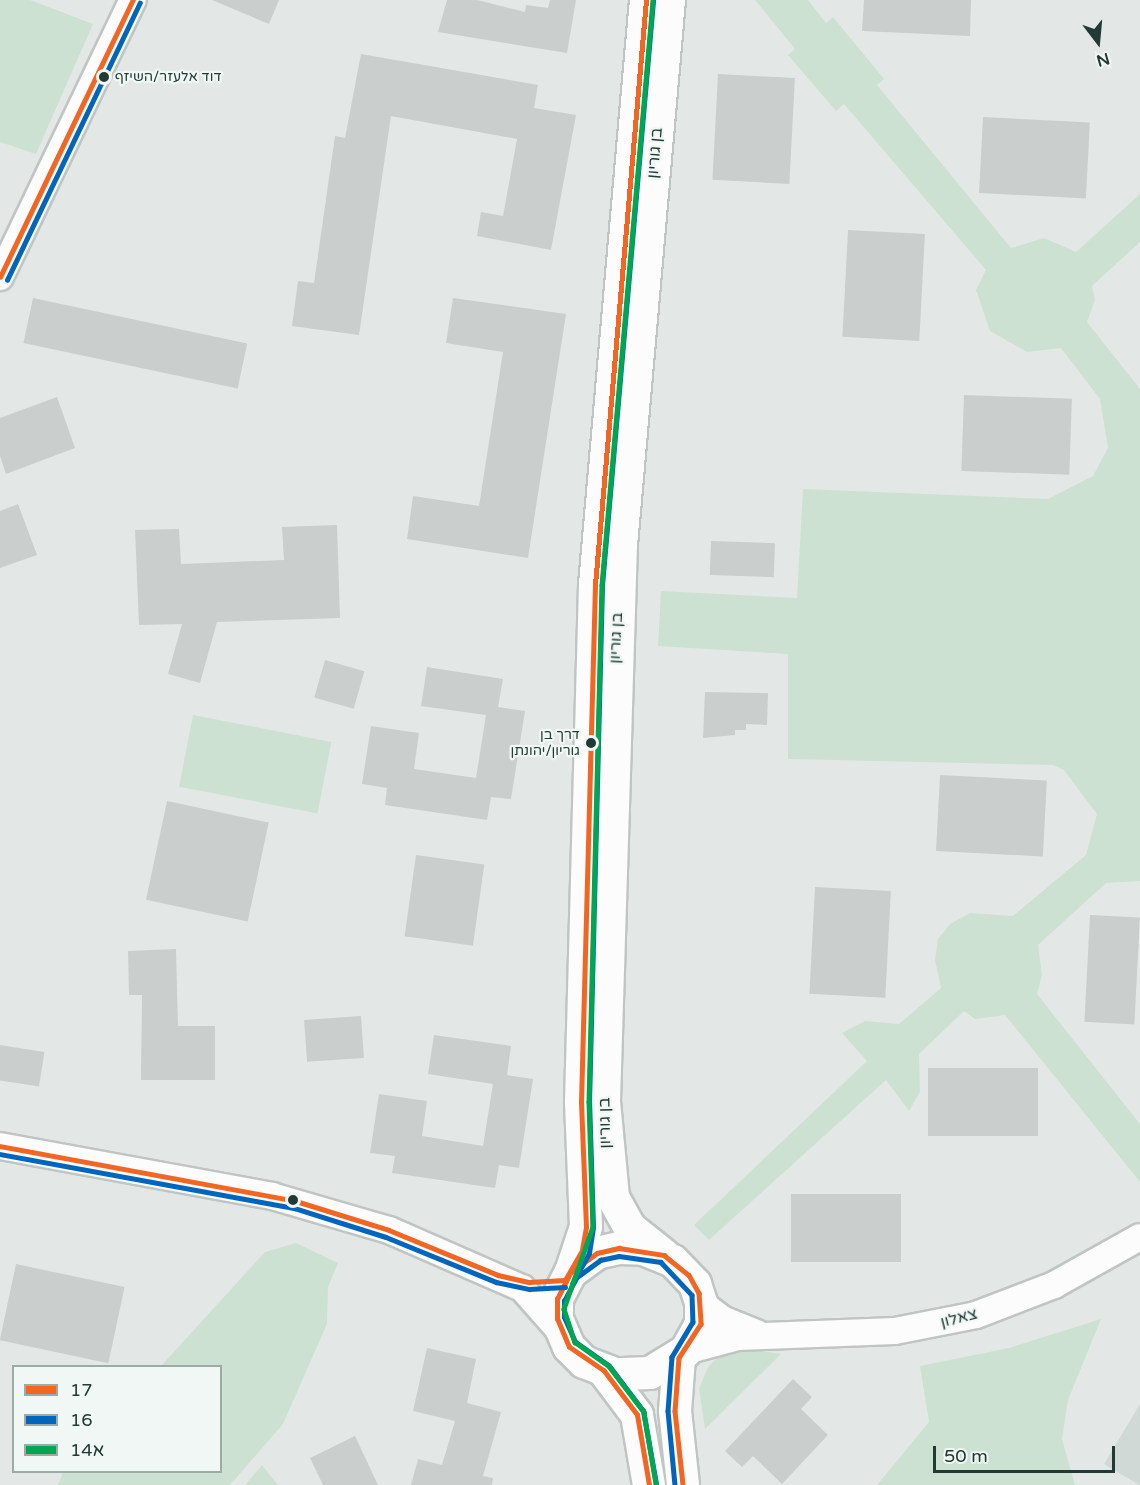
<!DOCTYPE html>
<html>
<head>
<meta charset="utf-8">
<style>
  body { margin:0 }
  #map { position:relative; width:1140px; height:1485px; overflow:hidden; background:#e3e8e6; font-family:"Varela Round","Noto Sans Hebrew",sans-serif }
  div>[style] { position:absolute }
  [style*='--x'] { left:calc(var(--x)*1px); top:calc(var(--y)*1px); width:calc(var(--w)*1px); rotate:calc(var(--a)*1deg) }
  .built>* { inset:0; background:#d0d9d5 }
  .green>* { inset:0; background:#cce1d2; transform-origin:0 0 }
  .building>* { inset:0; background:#cacfcd; transform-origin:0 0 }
  .roads { filter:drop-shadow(2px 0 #c0c5c3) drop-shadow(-2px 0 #c0c5c3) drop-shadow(0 2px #c0c5c3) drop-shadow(0 -2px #c0c5c3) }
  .minor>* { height:26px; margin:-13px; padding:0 13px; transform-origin:13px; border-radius:13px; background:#fbfcfb }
  .tertiary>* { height:32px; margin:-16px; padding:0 16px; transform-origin:16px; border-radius:16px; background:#fbfcfb }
  .bus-1>* { height:4.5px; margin:-2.25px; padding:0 2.25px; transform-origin:2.25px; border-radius:2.25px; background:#f26522 }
  .bus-2>* { height:4.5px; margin:-2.25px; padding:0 2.25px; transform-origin:2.25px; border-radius:2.25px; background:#0065bd }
  .bus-3>* { height:4.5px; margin:-2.25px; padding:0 2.25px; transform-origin:2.25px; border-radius:2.25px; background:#00a651 }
  .dots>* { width:16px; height:16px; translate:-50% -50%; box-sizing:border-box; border:3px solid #f0f7f4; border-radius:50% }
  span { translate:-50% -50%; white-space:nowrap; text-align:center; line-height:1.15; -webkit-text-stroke:4.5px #f0f7f4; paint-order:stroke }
  .bus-label { font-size:14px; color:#213a33 }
  .left { translate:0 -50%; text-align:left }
  .right { translate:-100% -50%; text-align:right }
  .street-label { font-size:16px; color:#213a33 }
  .legend { position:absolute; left:12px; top:1365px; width:210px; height:108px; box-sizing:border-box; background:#f0f7f4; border:2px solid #9daba7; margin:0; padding:8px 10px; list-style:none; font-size:18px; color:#213a33 }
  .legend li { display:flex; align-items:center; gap:12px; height:30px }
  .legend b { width:30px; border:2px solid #9daba7 }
  .north { position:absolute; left:1068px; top:12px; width:60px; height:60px; -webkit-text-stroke:4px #f0f7f4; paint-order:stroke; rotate:164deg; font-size:16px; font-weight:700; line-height:24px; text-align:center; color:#213a33 }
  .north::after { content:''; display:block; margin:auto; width:21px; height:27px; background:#213a33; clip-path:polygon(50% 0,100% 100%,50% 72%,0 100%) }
  .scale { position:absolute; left:933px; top:1446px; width:182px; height:27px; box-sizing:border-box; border:3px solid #213a33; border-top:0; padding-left:8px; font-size:18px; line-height:21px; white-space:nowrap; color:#213a33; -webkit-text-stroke:4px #f0f7f4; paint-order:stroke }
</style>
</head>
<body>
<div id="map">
  <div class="built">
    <div style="clip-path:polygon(1140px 1404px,1140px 1485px,1139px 1485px,1104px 1464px)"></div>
  </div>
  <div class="green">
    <div style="clip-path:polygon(0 0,30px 0,93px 24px,36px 154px,0 142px)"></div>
    <div style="clip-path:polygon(755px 0,808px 0,826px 23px,833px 17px,884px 79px,877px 85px,1011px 248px,1044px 238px,1076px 252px,1140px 194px,1140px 242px,1092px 286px,1095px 300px,1087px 322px,1140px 389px,1140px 881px,1106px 883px,1038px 945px,1042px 975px,1037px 994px,1140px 1124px,1140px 1182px,1005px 1015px,975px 1019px,964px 1011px,919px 1054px,920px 1092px,909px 1111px,886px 1080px,709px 1240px,694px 1225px,867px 1061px,842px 1033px,865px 1021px,899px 1024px,941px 988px,935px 960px,938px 939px,950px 924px,970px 913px,1013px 916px,1086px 855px,1097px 814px,1064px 770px,1053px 765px,788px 759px,788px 654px,658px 646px,661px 591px,797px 598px,803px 489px,1048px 499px,1093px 476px,1108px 448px,1100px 399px,1061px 348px,1027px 352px,990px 331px,976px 290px,986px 270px,844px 104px,836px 111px,788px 55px,795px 49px)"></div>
    <div style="left:193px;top:715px;width:141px;height:73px;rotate:11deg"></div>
    <div style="clip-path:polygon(296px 1243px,338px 1263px,328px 1287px,327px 1324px,283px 1424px,230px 1485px,58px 1485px,63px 1472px,220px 1472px,220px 1366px,161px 1366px,265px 1252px)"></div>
    <div style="clip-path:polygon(1101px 1319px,1068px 1400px,1062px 1439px,1075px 1485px,877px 1485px,929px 1422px,920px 1366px,1009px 1348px)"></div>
    <div style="clip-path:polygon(743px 1348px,781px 1354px,705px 1429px,699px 1389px,708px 1367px,721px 1354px)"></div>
    <div style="clip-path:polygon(262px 1465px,278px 1485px,245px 1485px)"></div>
  </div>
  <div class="building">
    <div style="clip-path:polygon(212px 0,279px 0,269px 24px)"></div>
    <div style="clip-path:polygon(447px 0,477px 0,525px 12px,526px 5px,548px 8px,550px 0,576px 0,567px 53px,438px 32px)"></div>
    <div style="clip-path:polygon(864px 0,971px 0,970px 36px,862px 31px)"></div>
    <div style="clip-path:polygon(361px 54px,538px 85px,534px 108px,576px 115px,551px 250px,477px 236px,481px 212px,503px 216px,517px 139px,391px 116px,359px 335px,292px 326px,298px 281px,314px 283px,335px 136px,345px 138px)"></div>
    <div style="left:718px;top:74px;width:77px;height:106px;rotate:3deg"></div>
    <div style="left:983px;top:117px;width:107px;height:76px;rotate:3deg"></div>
    <div style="left:848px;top:230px;width:77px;height:107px;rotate:3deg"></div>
    <div style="left:33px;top:298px;width:219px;height:46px;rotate:12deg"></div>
    <div style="clip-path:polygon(453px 298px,566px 314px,528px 558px,407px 539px,413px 496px,479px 506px,503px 352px,446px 343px)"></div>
    <div style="left:964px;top:395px;width:108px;height:76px;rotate:2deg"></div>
    <div style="clip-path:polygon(57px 397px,75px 448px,6px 474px,0 456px,0 418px)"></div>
    <div style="clip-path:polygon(18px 504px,37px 555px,0 568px,0 511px)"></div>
    <div style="clip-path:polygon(337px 525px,340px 618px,217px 622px,200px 683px,168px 674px,182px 624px,139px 625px,135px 530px,179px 529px,181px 564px,284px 560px,282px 527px)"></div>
    <div style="left:711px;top:541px;width:64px;height:34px;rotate:2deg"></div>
    <div style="left:325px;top:660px;width:41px;height:39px;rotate:16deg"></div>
    <div style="clip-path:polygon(427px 667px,503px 679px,498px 707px,525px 711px,511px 799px,491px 797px,487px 820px,385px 805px,387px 788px,362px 784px,371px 726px,419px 733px,414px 769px,476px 778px,486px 715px,421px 706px)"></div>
    <div style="clip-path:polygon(705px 692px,768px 693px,767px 725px,746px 724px,746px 730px,735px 730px,735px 735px,703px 738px)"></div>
    <div style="left:940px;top:775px;width:107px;height:76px;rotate:3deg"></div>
    <div style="left:167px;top:801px;width:104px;height:101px;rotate:12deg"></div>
    <div style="left:416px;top:855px;width:69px;height:82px;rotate:8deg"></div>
    <div style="left:815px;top:887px;width:76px;height:107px;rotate:3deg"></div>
    <div style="left:1090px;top:915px;width:50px;height:107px;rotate:3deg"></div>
    <div style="clip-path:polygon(176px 949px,178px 1026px,215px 1026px,215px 1080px,141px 1080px,142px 995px,129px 995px,128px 951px)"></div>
    <div style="left:361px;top:1016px;width:42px;height:57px;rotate:86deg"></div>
    <div style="clip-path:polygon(434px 1035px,511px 1046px,507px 1075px,533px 1079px,519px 1168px,499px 1165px,495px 1188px,392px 1173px,395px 1156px,370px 1153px,379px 1094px,427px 1101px,422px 1136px,483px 1146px,493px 1084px,428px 1074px)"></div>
    <div style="left:0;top:1045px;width:45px;height:35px;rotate:9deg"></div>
    <div style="left:928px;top:1068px;width:110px;height:68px"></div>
    <div style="left:791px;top:1194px;width:110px;height:68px"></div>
    <div style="left:16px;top:1264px;width:111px;height:78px;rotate:12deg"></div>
    <div style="clip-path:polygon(427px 1348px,476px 1359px,467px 1403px,501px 1412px,483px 1476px,493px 1478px,492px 1485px,411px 1485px,418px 1459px,442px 1465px,455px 1421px,413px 1411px)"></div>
    <div style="clip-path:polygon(793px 1379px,812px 1397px,801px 1409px,828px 1435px,782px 1484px,753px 1456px,742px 1467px,725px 1451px)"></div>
    <div style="clip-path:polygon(355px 1436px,378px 1485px,323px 1485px,310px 1458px)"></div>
  </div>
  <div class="roads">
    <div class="minor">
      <div style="--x:0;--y:277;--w:307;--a:-64.4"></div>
      <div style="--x:0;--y:1146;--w:277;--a:10.4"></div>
      <div style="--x:272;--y:1196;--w:122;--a:16.2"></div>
      <div style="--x:389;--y:1230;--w:145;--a:23.6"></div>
      <div style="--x:522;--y:1288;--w:56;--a:48.6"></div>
      <div style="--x:701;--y:1303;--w:26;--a:37"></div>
      <div style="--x:722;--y:1319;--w:38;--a:22"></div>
      <div style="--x:686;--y:1351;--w:54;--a:-15.1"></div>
      <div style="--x:738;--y:1337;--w:157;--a:-2.2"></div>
      <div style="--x:895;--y:1331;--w:83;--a:-11.2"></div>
      <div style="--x:976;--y:1315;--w:84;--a:-21"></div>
      <div style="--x:1054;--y:1285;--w:98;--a:-29.2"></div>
    </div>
    <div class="tertiary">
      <div style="--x:619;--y:1248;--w:24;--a:2"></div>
      <div style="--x:643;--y:1249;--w:32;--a:22"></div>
      <div style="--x:673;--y:1261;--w:32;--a:46"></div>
      <div style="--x:695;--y:1284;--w:20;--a:72"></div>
      <div style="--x:701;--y:1303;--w:21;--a:90"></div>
      <div style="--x:701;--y:1324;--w:31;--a:119"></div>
      <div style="--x:686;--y:1351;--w:42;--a:148.6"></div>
      <div style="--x:650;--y:1373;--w:35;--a:178"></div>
      <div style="--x:615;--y:1374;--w:33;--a:-159"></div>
      <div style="--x:584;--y:1362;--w:21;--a:-135"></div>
      <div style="--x:569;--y:1347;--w:30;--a:-113"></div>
      <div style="--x:557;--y:1319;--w:20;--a:-90"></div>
      <div style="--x:557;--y:1299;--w:30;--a:-63"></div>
      <div style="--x:571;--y:1272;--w:32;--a:-36"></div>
      <div style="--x:597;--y:1253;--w:23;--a:-13"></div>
      <div style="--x:664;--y:1255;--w:43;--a:-141.5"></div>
      <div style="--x:630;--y:1228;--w:35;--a:-119"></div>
      <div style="--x:613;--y:1197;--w:96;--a:-95.4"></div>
      <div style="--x:604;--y:1101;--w:556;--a:-88.25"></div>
      <div style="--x:621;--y:545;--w:547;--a:-84.97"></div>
      <div style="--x:571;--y:1272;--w:47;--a:-71.6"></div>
      <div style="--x:586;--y:1227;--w:125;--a:-92.3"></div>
      <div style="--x:581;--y:1102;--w:517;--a:-88.45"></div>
      <div style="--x:595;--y:585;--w:587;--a:-85.02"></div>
      <div style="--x:679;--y:1358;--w:53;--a:94.3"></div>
      <div style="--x:675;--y:1411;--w:74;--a:83.8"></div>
      <div style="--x:604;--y:1371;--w:55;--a:53.1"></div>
      <div style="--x:637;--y:1415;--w:71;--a:80.3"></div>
    </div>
  </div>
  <div class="bus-1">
    <div style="--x:0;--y:277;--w:307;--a:-64.4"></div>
    <div style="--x:0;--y:1146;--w:301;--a:10.5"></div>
    <div style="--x:296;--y:1201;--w:97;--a:17.3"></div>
    <div style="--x:389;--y:1230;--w:118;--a:22.4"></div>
    <div style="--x:498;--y:1275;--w:32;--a:13"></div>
    <div style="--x:529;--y:1282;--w:36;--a:-3"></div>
    <div style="--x:565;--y:1280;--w:34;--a:-60"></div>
    <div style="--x:582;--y:1250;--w:23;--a:-80"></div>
    <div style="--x:586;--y:1227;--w:125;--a:-92.3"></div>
    <div style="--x:581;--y:1102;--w:517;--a:-88.45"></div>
    <div style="--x:595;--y:585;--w:587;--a:-85.02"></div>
    <div style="--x:649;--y:1485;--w:71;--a:-99.7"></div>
    <div style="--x:637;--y:1415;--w:55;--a:-126.9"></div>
    <div style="--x:604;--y:1371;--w:42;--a:-145.6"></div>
    <div style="--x:569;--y:1347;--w:30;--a:-113"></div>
    <div style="--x:557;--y:1319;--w:20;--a:-90"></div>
    <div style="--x:557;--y:1299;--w:30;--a:-63"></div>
    <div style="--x:571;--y:1272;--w:32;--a:-36"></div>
    <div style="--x:597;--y:1253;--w:23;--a:-13"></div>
    <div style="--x:619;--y:1248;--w:46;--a:8.8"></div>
    <div style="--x:664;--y:1255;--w:32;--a:39"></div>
    <div style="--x:689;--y:1275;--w:21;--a:61"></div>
    <div style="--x:699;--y:1293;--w:31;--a:86"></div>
    <div style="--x:701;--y:1324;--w:40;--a:122.9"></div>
    <div style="--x:679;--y:1358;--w:53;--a:94.3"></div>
    <div style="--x:675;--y:1411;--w:74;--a:83.8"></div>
  </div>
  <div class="bus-2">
    <div style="--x:7;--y:280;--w:307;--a:-64.4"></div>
    <div style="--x:0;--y:1154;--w:299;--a:10.4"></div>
    <div style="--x:294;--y:1208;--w:96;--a:17.5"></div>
    <div style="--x:386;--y:1237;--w:119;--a:22.2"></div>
    <div style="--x:496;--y:1282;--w:34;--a:12"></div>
    <div style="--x:529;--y:1289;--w:36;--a:-3"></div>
    <div style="--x:572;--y:1284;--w:35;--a:-61"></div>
    <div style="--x:589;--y:1253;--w:26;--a:-81"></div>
    <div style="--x:593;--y:1227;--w:125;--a:-91.8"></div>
    <div style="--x:589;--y:1102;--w:517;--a:-88.56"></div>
    <div style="--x:602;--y:585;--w:586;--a:-85.01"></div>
    <div style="--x:656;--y:1484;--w:74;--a:-100.1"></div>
    <div style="--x:643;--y:1411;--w:56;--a:-127.1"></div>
    <div style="--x:609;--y:1366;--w:42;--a:-144.8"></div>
    <div style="--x:575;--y:1342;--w:27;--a:-114"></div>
    <div style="--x:564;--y:1317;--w:16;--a:-90"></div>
    <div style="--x:564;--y:1301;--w:27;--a:-62"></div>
    <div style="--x:577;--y:1277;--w:29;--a:-36"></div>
    <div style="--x:600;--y:1260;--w:19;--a:-12"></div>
    <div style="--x:619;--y:1256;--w:42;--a:8.1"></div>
    <div style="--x:661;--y:1262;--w:45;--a:46.8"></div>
    <div style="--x:692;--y:1295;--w:27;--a:88"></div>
    <div style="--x:693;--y:1322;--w:41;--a:121"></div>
    <div style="--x:672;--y:1357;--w:54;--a:94.2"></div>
    <div style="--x:668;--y:1411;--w:74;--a:84.6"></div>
  </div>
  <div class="bus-3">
    <div style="--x:653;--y:1;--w:586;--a:94.99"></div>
    <div style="--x:602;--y:585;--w:517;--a:91.44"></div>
    <div style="--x:589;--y:1102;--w:125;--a:88.2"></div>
    <div style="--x:593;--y:1227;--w:87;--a:109.5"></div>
    <div style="--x:564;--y:1309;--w:35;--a:72"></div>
    <div style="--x:575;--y:1342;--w:42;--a:35.2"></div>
    <div style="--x:609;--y:1366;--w:58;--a:52.7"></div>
    <div style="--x:644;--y:1412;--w:73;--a:80.5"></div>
  </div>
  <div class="dots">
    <div style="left:104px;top:77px;background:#213a33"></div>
    <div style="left:591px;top:743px;background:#213a33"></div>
    <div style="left:293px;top:1200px;background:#213a33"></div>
  </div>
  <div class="bus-label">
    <span class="left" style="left:115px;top:77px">דוד אלעזר/השיזף</span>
    <span class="right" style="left:580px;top:743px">דרך בן<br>גוריון/יהונתן</span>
  </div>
  <div class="street-label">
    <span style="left:655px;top:153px;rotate:-85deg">בן גוריון</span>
    <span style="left:616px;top:638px;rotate:-87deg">בן גוריון</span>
    <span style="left:605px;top:1123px;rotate:-91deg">בן גוריון</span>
    <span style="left:959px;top:1318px;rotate:-14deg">צאלון</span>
  </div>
  <ul class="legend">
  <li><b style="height:8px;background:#f26522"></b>17</li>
  <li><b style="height:8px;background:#0065bd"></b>16</li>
  <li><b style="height:8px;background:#00a651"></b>14א</li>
  </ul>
  <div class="north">N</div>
  <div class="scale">50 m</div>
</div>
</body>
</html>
